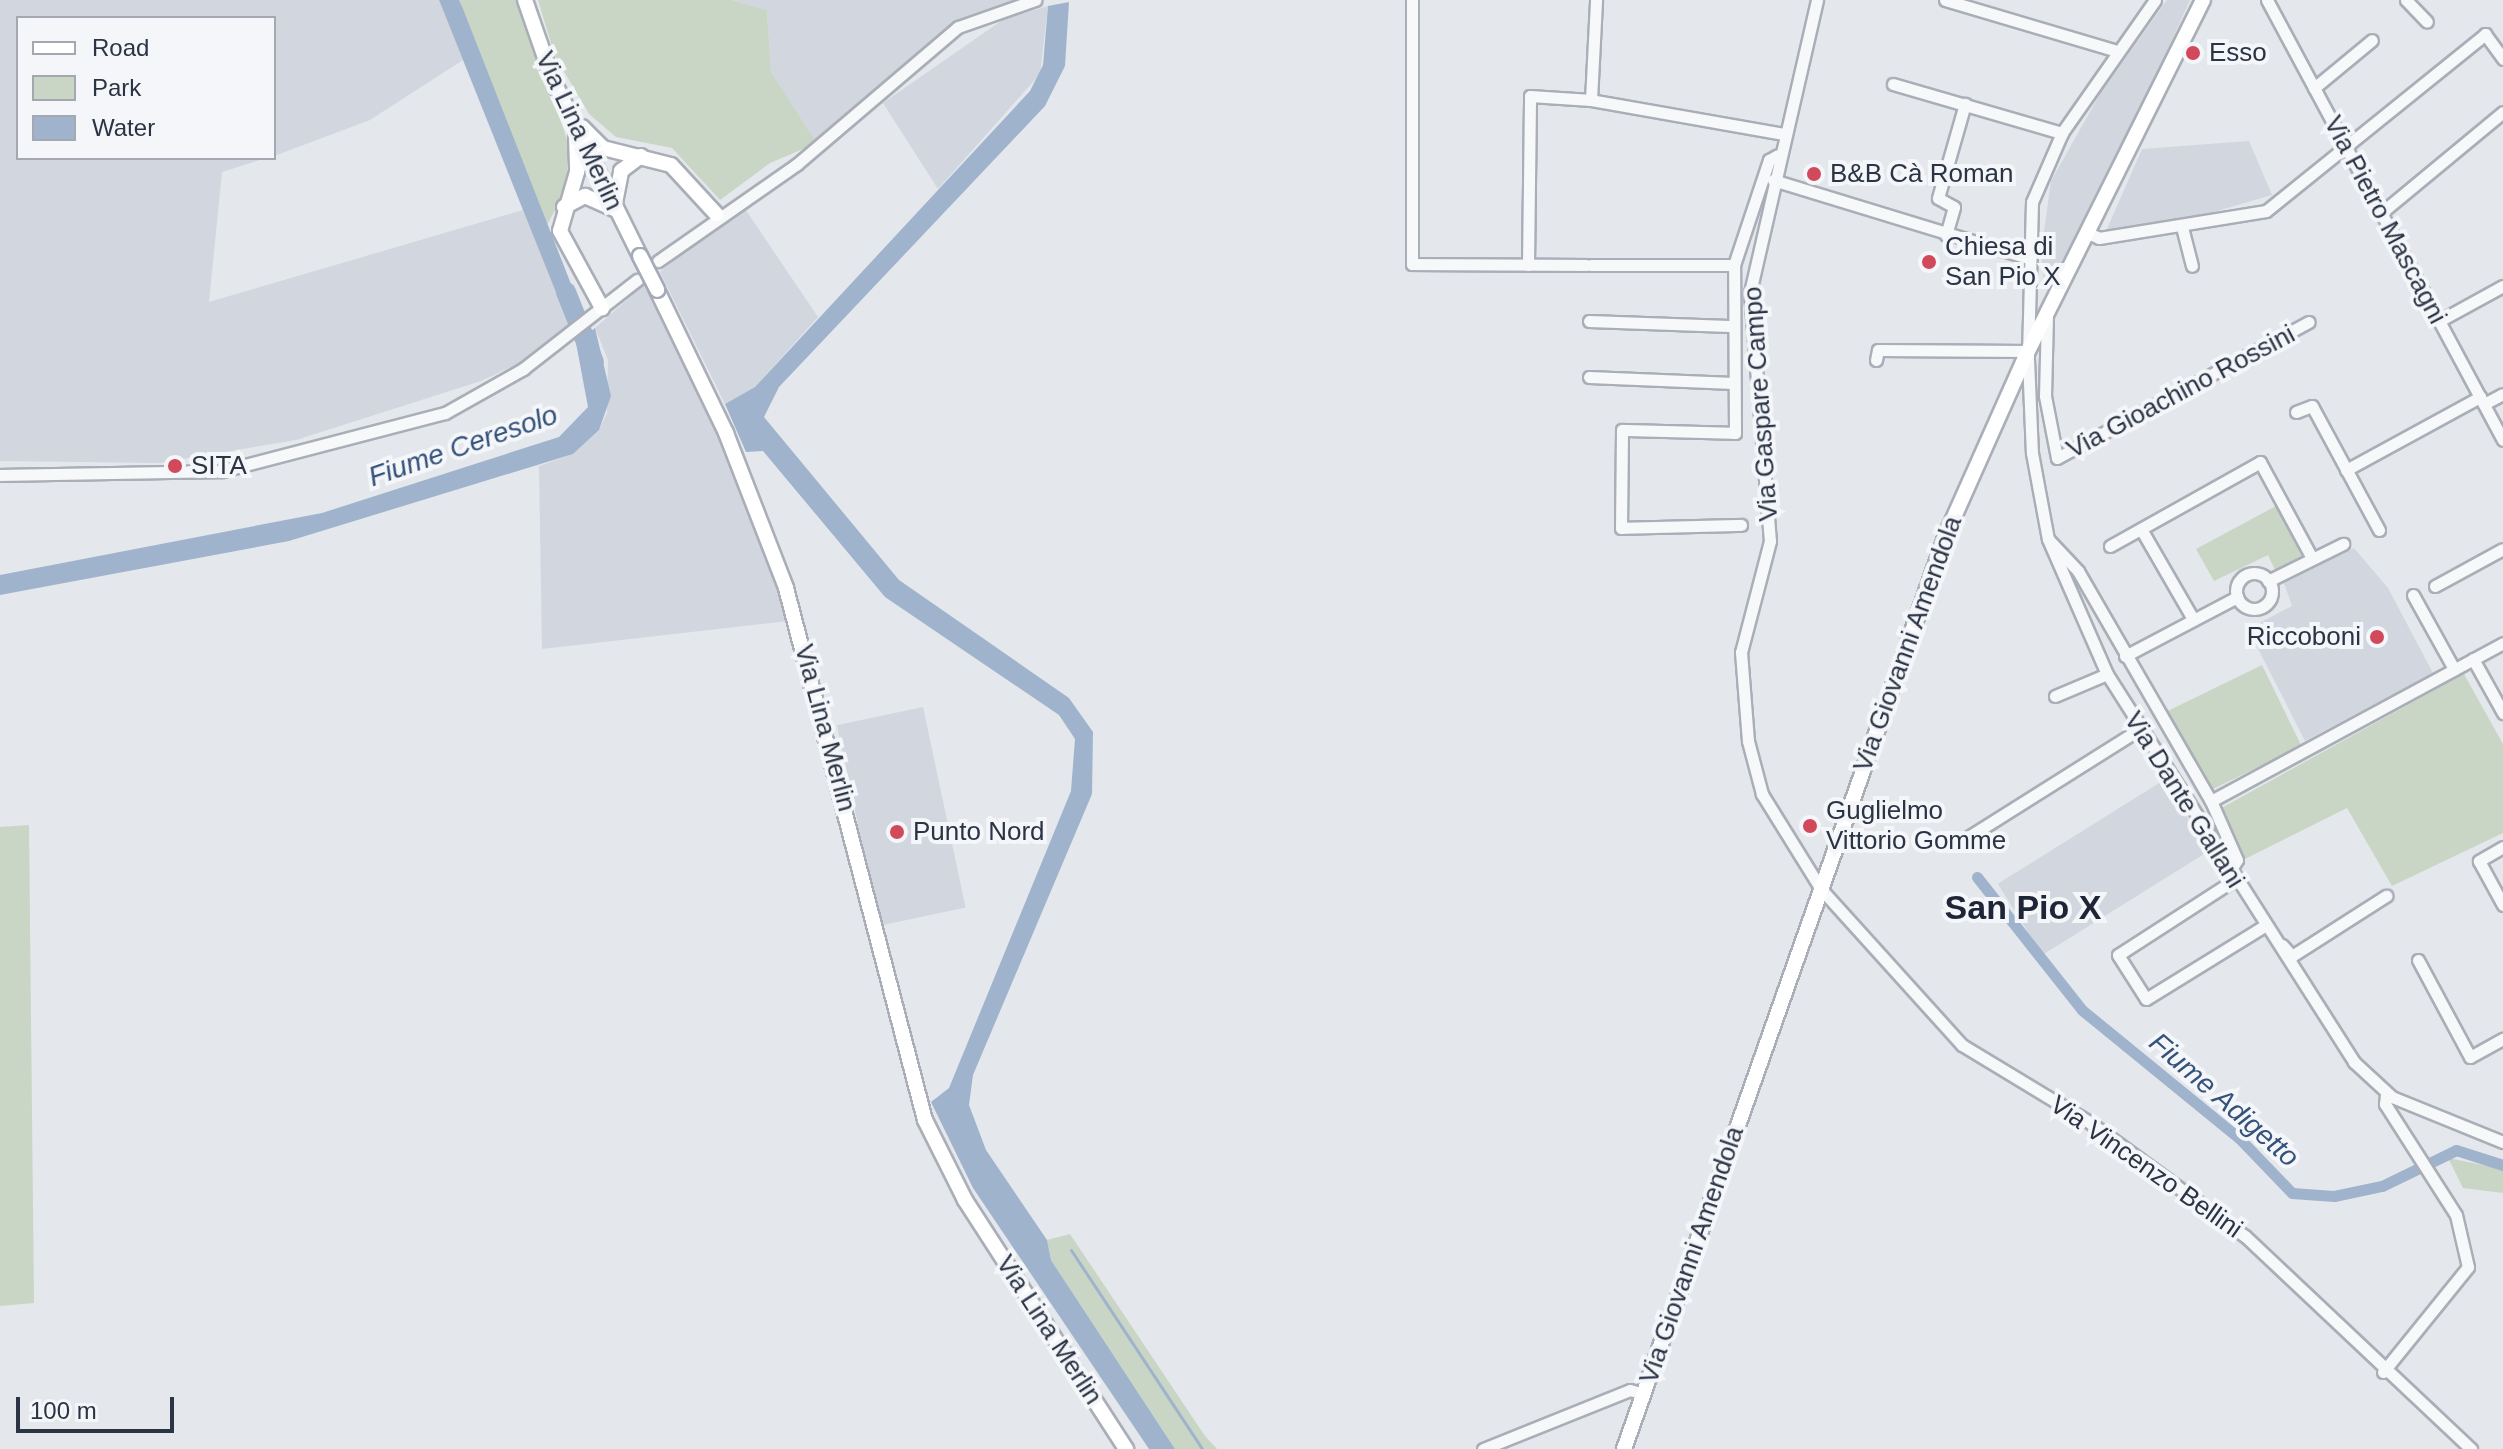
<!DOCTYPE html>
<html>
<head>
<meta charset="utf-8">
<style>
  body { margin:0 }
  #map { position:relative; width:2503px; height:1449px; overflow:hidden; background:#e4e7ec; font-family:Helvetica,sans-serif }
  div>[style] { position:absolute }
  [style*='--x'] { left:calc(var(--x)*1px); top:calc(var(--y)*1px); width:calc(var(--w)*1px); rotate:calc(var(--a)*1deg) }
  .built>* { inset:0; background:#d2d6de; transform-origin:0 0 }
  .green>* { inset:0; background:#c9d6c5; transform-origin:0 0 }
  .water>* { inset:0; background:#9fb4cc }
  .stream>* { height:3px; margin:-1.5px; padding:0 1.5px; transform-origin:1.5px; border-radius:1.5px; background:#9fb4cc }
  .canal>* { height:11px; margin:-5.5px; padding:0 5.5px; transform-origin:5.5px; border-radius:5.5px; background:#9fb4cc }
  .river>* { height:20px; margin:-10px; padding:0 10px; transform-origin:10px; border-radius:10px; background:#9fb4cc }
  .roads { filter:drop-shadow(2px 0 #a9aeb7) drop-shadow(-2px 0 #a9aeb7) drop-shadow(0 2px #a9aeb7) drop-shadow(0 -2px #a9aeb7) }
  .minor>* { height:11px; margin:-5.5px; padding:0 5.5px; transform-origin:5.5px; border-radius:5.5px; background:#f7f8fa }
  .minor>.ring { margin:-5.5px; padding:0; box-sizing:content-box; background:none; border:11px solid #f7f8fa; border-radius:50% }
  .major>* { height:14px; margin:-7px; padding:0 7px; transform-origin:7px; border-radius:7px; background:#fff }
  .bridges { filter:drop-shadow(2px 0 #a3abb8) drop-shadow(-2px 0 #a3abb8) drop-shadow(0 2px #a3abb8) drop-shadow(0 -2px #a3abb8) }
  .major-bridge>* { height:14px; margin:-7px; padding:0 7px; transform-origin:7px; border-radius:7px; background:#fff }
  .dots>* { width:22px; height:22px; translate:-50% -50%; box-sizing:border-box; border:4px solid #f4f6f9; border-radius:50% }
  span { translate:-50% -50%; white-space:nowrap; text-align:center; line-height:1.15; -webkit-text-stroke:8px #f4f6f9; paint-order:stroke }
  .poi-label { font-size:26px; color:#2b3445 }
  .left { translate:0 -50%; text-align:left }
  .right { translate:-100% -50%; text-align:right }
  .street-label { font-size:26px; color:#2b3445 }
  .water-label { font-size:28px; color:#34527a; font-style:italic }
  .district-label { font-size:34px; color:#1d2536; font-weight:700 }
  .legend { position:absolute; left:16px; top:16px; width:260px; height:144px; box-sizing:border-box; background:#f4f6f9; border:2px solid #a4a8b1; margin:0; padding:10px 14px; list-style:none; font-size:24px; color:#2b3445 }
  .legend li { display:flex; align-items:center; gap:16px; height:40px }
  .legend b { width:40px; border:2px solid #a4a8b1 }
  .scale { position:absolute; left:16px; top:1397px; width:158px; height:36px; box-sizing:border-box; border:4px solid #2b3445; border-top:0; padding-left:10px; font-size:24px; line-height:28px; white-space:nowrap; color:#2b3445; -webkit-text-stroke:6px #f4f6f9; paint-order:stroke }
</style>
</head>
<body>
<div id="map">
  <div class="built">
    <div style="clip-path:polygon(0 0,439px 0,463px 60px,370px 120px,274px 156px,274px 18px,18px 18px,18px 158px,266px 158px,222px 172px,209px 302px,523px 210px,569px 325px,523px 361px,481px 381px,296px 440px,159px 463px,0 461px)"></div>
    <div style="clip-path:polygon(732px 0,1023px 0,949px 34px,817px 143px,771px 72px,767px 10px)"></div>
    <div style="clip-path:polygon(2167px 0,2190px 0,2091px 221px,2052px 289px,2045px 288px,2041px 253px,2051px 181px,2100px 94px)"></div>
    <div style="clip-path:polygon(1048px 6px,1040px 74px,938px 189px,883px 103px,1004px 19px)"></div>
    <div style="clip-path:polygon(2249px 141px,2272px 195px,2100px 245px,2142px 149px)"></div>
    <div style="clip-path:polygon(743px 206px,818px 317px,755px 387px,725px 404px,660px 272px)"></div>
    <div style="clip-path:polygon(645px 284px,721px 441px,789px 621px,542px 649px,539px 466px,573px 454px,599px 430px,607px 413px,608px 360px,595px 328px)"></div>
    <div style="clip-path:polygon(2354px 548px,2388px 588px,2433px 673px,2305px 741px,2248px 629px,2292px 606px,2284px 583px)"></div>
    <div style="left:923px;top:707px;width:205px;height:88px;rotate:78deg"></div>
    <div style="left:2164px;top:780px;width:84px;height:196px;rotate:58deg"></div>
  </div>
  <div class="green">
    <div style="clip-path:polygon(459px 0,519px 0,570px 148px,565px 191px,546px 227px)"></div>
    <div style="clip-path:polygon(538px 0,732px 0,767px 10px,771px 72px,817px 143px,770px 163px,720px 200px,672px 148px,616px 137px,589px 114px,555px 56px)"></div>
    <div style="clip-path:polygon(2276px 506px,2302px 557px,2275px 570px,2268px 555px,2214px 581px,2196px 549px)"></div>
    <div style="left:2262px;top:665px;width:90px;height:114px;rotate:64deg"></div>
    <div style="clip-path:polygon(2464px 674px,2503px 744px,2503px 833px,2392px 886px,2347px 808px,2245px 859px,2216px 811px)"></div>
    <div style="clip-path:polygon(29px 825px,34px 1303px,0 1306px,0 827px)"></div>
    <div style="clip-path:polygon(2448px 1158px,2503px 1169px,2503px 1193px,2463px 1188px)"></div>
    <div style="clip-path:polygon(1070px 1234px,1205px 1436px,1217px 1449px,1175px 1449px,1051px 1260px,1047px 1240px)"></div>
  </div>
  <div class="water">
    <div style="clip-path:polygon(439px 0,459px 0,463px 9px,582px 312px,569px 325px)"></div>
    <div style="clip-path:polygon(1069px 2px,1065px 66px,1045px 106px,779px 387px,764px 417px,899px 580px,1069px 698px,1093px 732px,1092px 794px,973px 1075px,969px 1105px,986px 1150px,1047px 1240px,1051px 1260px,1175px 1449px,1149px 1449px,973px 1188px,931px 1102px,949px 1088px,1071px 791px,1075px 739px,1059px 715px,885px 597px,763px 451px,746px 452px,725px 404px,755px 387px,1030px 91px,1043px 65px,1048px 6px)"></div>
    <div style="clip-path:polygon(595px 328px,611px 396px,599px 430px,573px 454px,289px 541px,0 595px,0 575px,322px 513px,559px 437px,588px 407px,576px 343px)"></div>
  </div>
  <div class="stream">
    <div style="--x:1071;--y:1250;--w:238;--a:56.6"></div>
  </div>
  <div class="canal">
    <div style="--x:1977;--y:877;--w:169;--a:51.7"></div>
    <div style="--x:2082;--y:1010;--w:204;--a:39.2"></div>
    <div style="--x:2240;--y:1139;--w:75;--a:46.1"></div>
    <div style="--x:2292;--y:1193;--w:42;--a:4.1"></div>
    <div style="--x:2334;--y:1196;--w:49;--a:-11.8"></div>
    <div style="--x:2382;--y:1186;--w:82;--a:-25.9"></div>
    <div style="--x:2456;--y:1150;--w:49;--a:17.7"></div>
  </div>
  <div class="river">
    <div style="--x:566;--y:292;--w:75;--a:68.2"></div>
  </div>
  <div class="roads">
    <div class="minor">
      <div style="--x:1412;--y:0;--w:264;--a:90"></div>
      <div style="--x:1412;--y:264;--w:174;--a:0.3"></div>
      <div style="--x:1817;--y:0;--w:301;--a:102.9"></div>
      <div style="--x:1750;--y:293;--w:249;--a:85.4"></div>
      <div style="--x:1770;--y:541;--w:115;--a:104.6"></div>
      <div style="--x:1741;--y:652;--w:89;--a:85.5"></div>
      <div style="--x:1748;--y:741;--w:55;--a:75.2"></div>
      <div style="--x:1762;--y:794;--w:112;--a:58.2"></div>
      <div style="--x:1821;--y:889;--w:210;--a:47.9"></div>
      <div style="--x:1962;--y:1045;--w:149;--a:31.2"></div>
      <div style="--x:2089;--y:1122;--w:193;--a:36.2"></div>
      <div style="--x:2245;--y:1236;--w:311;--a:43.3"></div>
      <div style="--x:1945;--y:0;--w:176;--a:16.5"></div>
      <div style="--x:2155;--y:0;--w:162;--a:125"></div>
      <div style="--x:2062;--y:133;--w:75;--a:113.5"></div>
      <div style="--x:2032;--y:202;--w:157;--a:91.5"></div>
      <div style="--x:2028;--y:359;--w:94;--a:87.6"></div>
      <div style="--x:2032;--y:453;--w:87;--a:79.5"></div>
      <div style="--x:2048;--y:539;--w:147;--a:66.4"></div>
      <div style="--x:2107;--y:674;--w:460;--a:57.5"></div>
      <div style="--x:2354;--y:1062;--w:52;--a:42.6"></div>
      <div style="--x:2392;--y:1097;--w:120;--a:22.1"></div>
      <div style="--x:2267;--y:0;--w:499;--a:61.8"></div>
      <div style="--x:2406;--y:0;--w:30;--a:46"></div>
      <div style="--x:1893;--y:84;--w:176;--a:16.2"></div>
      <div style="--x:2314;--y:88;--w:75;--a:-39.6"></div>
      <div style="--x:1591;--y:100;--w:100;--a:-87.1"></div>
      <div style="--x:1773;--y:180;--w:267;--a:17"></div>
      <div style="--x:2381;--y:213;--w:158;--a:-39.6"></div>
      <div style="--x:2182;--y:227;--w:40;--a:75.6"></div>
      <div style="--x:2088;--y:233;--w:12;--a:24"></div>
      <div style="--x:2099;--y:238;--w:169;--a:-9.2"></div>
      <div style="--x:2266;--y:211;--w:282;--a:-38.9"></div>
      <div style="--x:2485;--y:34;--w:31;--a:54"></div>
      <div style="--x:1946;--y:235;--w:29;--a:-74"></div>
      <div style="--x:1954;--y:207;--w:18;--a:-151"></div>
      <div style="--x:1938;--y:198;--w:98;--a:-74"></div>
      <div style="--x:658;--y:261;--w:169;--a:-34.9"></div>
      <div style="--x:797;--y:164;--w:211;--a:-40.4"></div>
      <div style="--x:958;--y:27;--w:82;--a:-19.3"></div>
      <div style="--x:1528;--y:265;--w:169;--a:-89.3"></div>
      <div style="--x:1530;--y:96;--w:61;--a:3.8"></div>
      <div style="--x:1591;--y:100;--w:196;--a:10"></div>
      <div style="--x:1591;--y:265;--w:143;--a:0"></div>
      <div style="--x:2047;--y:315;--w:81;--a:91.4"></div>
      <div style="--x:2045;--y:396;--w:63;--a:79"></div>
      <div style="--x:2057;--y:458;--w:286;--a:-28.4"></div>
      <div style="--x:1589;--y:321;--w:140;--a:2"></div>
      <div style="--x:2439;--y:321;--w:73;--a:-28.7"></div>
      <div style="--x:1876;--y:360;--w:10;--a:-79"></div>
      <div style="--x:1878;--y:350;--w:150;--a:0.4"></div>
      <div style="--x:1589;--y:377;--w:144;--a:2.4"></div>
      <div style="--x:2484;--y:404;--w:21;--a:-28"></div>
      <div style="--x:2296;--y:412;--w:17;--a:-21"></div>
      <div style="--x:2312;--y:406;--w:141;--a:61.6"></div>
      <div style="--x:2346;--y:470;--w:153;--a:-28.6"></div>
      <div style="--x:0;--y:475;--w:222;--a:-1"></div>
      <div style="--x:222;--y:471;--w:230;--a:-14.6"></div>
      <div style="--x:445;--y:413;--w:90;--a:-29.4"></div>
      <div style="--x:523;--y:369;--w:145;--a:-38"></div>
      <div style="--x:1741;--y:525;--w:120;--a:178.6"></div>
      <div style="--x:1621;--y:528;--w:98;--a:-89.4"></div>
      <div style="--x:1622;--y:430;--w:113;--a:1.5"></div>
      <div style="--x:1735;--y:433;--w:168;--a:-90.3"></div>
      <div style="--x:1734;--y:265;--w:111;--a:-71.6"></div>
      <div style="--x:1769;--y:160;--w:10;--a:-29"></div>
      <div style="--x:2141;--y:529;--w:104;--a:60"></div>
      <div style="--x:2048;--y:539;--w:44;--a:46.8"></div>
      <div style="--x:2078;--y:571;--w:266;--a:60"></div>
      <div style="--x:2211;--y:801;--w:64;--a:66.2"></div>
      <div style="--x:2237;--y:860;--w:14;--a:124"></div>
      <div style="--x:2110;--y:546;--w:172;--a:-29.2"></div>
      <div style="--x:2260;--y:462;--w:109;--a:61.6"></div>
      <div class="ring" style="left:2236px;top:573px;width:25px;height:25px"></div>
      <div style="--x:2268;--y:581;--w:84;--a:-26.3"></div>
      <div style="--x:2435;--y:586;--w:77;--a:-28.6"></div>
      <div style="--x:2413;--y:595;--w:85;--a:61"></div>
      <div style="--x:2125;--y:656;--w:127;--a:-27.8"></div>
      <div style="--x:2473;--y:659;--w:62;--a:60.9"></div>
      <div style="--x:2055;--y:696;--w:56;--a:-22.9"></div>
      <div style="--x:2211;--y:801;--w:332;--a:-28.4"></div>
      <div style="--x:1962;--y:841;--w:210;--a:-32.2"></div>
      <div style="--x:2503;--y:847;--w:28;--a:150"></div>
      <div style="--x:2479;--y:861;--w:50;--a:61.4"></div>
      <div style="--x:2234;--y:880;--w:138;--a:147.1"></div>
      <div style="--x:2118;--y:955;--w:52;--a:57.5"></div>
      <div style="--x:2146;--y:999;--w:139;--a:-31.7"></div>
      <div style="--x:2282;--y:945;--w:15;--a:48"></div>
      <div style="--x:2292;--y:956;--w:112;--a:-32.6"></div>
      <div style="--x:2418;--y:960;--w:110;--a:61.8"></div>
      <div style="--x:2470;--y:1057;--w:38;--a:-29"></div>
      <div style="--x:2383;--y:1372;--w:135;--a:-51"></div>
      <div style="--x:2468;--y:1267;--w:53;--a:-103"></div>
      <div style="--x:2456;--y:1215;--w:132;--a:-122.6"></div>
      <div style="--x:2385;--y:1104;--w:10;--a:-84"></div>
      <div style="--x:1483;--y:1449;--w:158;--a:-21.9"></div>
      <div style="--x:1630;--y:1390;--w:14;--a:17"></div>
    </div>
    <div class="major">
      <div style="--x:525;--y:0;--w:83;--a:70.9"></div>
      <div style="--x:552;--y:78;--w:199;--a:63.7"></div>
      <div style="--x:582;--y:127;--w:30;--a:45"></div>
      <div style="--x:603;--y:148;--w:70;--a:14"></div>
      <div style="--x:671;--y:165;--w:67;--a:47.4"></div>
      <div style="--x:576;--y:137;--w:35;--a:88"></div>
      <div style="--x:577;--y:172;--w:61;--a:106.1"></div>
      <div style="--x:560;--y:231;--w:88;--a:61.4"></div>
      <div style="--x:615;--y:203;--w:33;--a:-79"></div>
      <div style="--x:621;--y:171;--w:25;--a:-37"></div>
      <div style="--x:564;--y:207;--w:24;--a:-28"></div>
      <div style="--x:585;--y:196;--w:34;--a:24"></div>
      <div style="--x:657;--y:290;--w:159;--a:64.2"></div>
      <div style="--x:726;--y:433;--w:166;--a:68.8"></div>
      <div style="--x:786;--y:588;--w:550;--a:75.36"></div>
      <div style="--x:925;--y:1120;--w:89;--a:63.4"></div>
      <div style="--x:965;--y:1200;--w:297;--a:57.1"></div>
      <div style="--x:1624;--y:1449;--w:969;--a:-70.59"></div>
      <div style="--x:1946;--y:535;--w:201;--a:-66"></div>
      <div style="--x:2028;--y:351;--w:392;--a:-63.5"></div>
    </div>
  </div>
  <div class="bridges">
    <div class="major-bridge">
      <div style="--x:640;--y:256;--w:38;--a:63"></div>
    </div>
  </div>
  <div class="dots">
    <div style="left:2193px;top:53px;background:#d1495b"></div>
    <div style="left:1814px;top:174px;background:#d1495b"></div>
    <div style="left:1929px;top:262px;background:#d1495b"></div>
    <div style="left:175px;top:466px;background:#d1495b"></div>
    <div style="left:2377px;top:637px;background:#d1495b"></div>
    <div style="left:1810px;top:826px;background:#d1495b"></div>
    <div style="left:897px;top:832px;background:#d1495b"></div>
  </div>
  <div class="poi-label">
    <span class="left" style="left:2209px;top:53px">Esso</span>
    <span class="left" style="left:1830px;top:174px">B&amp;B Cà Roman</span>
    <span class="left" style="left:1945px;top:262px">Chiesa di<br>San Pio X</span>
    <span class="left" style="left:191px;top:466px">SITA</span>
    <span class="right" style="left:2361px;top:637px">Riccoboni</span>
    <span class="left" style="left:1826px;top:826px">Guglielmo<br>Vittorio Gomme</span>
    <span class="left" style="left:913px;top:832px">Punto Nord</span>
  </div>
  <div class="street-label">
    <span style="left:579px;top:131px;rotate:65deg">Via Lina Merlin</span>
    <span style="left:2385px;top:220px;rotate:62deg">Via Pietro Mascagni</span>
    <span style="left:2181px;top:392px;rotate:-28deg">Via Gioachino Rossini</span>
    <span style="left:1761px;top:404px;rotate:-94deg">Via Gaspare Campo</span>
    <span style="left:1908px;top:644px;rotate:-70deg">Via Giovanni Amendola</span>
    <span style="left:825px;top:728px;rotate:75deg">Via Lina Merlin</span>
    <span style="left:2184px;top:800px;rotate:58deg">Via Dante Gallani</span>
    <span style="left:2146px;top:1167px;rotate:35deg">Via Vincenzo Bellini</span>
    <span style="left:1692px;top:1255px;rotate:-71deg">Via Giovanni Amendola</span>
    <span style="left:1049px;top:1330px;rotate:57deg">Via Lina Merlin</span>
  </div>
  <div class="water-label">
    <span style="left:463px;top:446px;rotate:-19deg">Fiume Ceresolo</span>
    <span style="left:2224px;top:1100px;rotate:41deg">Fiume Adigetto</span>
  </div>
  <div class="district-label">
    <span style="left:2023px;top:908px">San Pio X</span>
  </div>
  <ul class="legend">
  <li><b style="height:10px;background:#fff"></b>Road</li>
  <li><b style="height:22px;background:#c9d6c5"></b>Park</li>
  <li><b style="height:22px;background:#9fb4cc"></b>Water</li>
  </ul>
  <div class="scale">100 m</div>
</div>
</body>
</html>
